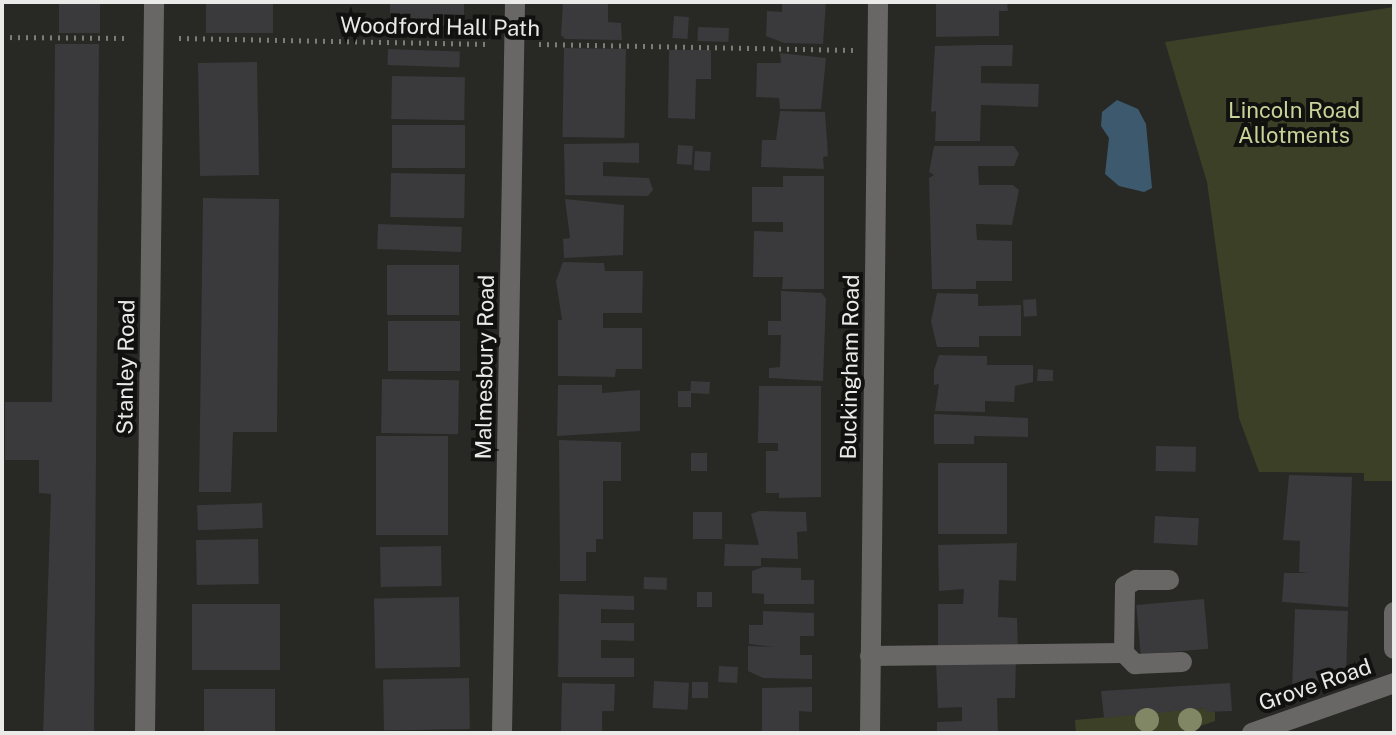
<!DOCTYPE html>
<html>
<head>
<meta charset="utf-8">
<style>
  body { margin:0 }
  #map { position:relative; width:1396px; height:735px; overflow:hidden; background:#282825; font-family:"Public Sans",sans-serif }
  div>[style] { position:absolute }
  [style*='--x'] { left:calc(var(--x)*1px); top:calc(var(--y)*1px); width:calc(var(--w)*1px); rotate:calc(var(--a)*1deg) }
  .green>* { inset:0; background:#3c4027 }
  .water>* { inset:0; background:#3d596e }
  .building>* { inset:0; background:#3a393c; transform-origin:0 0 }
  .path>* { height:5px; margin-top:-2.5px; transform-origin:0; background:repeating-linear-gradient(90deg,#7c7c79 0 2px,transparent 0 8px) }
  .minor>* { height:20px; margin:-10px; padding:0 10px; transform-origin:10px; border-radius:10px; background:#686766 }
  .trees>* { width:24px; height:24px; margin:-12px; border-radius:50%; background:#818665 }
  span { translate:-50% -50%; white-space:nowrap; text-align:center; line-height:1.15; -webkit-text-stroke:8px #11110f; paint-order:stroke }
  .street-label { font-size:22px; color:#eaeae8 }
  .park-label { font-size:22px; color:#c9d399 }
  .frame { position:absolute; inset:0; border:4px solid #eaeae8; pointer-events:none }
</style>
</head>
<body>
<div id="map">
  <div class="green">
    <div style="clip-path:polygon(1394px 7px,1394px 481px,1364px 481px,1364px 473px,1259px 472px,1239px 418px,1207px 182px,1165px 42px)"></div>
    <div style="clip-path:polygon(1206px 708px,1215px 712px,1215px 721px,1179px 733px,1076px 733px,1075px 720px)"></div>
  </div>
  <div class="water">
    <div style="clip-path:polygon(1117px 100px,1138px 109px,1146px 124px,1152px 188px,1144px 192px,1119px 186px,1105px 174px,1109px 138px,1101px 126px,1102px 112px)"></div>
  </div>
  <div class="building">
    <div style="left:59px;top:2px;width:41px;height:31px"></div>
    <div style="left:206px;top:2px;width:67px;height:31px"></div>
    <div style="left:390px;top:2px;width:74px;height:24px"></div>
    <div style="clip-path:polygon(563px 2px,608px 2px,608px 22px,621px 23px,622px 40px,565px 39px,561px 35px)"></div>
    <div style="clip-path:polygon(782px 2px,826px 2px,823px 44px,784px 43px,766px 36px,767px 11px,782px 12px)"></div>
    <div style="clip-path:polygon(936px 2px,1007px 2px,1008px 11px,999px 11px,999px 36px,936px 37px)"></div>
    <div style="left:674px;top:16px;width:15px;height:22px;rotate:4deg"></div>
    <div style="left:698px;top:27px;width:31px;height:14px;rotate:2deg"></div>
    <div style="clip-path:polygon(55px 44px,99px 44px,94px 733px,43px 733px,51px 494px,39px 493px,39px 460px,5px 460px,5px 402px,52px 402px)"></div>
    <div style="clip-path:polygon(978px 45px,1013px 45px,1012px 66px,981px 66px,981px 83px,1039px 84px,1038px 107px,981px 105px,980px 141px,935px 141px,936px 111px,931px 112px,935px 46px)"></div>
    <div style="left:564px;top:48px;width:62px;height:89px;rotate:1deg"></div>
    <div style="left:388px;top:49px;width:72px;height:16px;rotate:2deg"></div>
    <div style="clip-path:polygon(669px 50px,711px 50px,711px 79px,696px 79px,695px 119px,668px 118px)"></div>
    <div style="clip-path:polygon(780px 53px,826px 58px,821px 109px,780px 109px,779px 98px,756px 97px,757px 63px,781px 63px)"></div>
    <div style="left:257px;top:62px;width:113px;height:59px;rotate:89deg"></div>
    <div style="left:392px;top:76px;width:73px;height:43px;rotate:1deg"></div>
    <div style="clip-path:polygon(780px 111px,825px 112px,828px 156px,823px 157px,824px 169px,761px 167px,762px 140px,776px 140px)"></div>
    <div style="left:392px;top:125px;width:73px;height:43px"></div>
    <div style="clip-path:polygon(639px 143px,639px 163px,603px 162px,603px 176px,649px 178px,653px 190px,648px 196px,565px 195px,564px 144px)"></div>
    <div style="left:678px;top:145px;width:15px;height:19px;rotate:4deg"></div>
    <div style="clip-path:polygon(934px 146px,1014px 146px,1019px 154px,1014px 166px,978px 166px,979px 185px,1013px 185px,1019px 190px,1012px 225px,976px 224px,977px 240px,1012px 241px,1012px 281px,976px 281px,976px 289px,932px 289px,929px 178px,934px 175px,929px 172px)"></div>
    <div style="left:695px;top:151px;width:16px;height:19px;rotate:4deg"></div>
    <div style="left:391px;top:173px;width:74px;height:44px;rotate:1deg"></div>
    <div style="clip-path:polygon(783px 176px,824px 176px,824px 289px,782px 289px,783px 277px,753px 277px,754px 231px,783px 232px,783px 222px,752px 222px,752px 187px,783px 187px)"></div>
    <div style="clip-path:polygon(203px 198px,279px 199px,277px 432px,233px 432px,231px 492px,199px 492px)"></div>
    <div style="clip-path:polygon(565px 199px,624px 205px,623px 255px,564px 258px,563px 239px,570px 238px)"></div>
    <div style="left:378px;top:224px;width:84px;height:25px;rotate:2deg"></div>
    <div style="clip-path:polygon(563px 262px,604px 263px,605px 271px,643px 271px,642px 313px,603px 313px,603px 328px,642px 328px,642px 369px,616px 369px,615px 377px,558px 376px,558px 320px,562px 320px,556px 281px)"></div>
    <div style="left:387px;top:265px;width:72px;height:50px"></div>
    <div style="clip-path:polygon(781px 291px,822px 293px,826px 299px,823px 381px,769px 378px,769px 368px,780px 367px,781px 335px,768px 335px,768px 321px,781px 321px)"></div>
    <div style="clip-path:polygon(937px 293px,978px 294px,978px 306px,1021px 305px,1021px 336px,979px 336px,979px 347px,937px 347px,931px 321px)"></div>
    <div style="left:1036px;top:299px;width:17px;height:13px;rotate:87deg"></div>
    <div style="left:460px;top:321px;width:50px;height:72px;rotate:90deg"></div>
    <div style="clip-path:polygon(939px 355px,987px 356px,987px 365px,1033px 365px,1033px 382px,1015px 386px,1014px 402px,985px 401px,985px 412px,935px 411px,939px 384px,934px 385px,934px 370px)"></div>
    <div style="clip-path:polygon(1038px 369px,1053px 370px,1053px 381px,1037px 381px)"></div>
    <div style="left:382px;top:379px;width:77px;height:54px;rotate:1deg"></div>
    <div style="left:691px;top:381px;width:19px;height:12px;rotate:3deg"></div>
    <div style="clip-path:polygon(558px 385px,602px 385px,602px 393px,640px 390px,640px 431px,557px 436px)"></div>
    <div style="clip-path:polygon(759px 386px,821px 386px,821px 497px,779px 498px,779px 493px,766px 493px,766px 451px,778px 451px,778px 443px,758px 443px)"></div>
    <div style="left:678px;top:391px;width:13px;height:16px"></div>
    <div style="clip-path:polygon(934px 414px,1028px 418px,1028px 437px,974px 436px,974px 444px,934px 444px)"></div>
    <div style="left:376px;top:436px;width:72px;height:99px"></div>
    <div style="clip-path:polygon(559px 440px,621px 442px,621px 481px,603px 481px,603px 539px,596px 539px,596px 552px,586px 552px,586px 581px,560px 581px)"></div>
    <div style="left:1156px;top:446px;width:40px;height:25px;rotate:1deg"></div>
    <div style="left:691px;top:453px;width:16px;height:18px"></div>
    <div style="left:938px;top:463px;width:69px;height:71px"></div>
    <div style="clip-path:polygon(1289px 475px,1352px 477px,1348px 607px,1282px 602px,1284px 573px,1309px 573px,1299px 572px,1300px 541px,1283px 540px)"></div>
    <div style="left:262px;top:503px;width:25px;height:65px;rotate:88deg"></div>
    <div style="clip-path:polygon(759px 511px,806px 512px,807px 531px,797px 532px,798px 559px,761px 558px,761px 566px,724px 566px,725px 544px,759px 545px,751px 514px)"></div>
    <div style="left:722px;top:512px;width:27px;height:29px;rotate:90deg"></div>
    <div style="left:1155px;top:516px;width:44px;height:27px;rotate:3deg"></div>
    <div style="left:258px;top:539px;width:45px;height:62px;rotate:89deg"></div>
    <div style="clip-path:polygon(1017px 543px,1016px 581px,999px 580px,998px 617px,1017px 618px,1018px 650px,938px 649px,938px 604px,963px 604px,964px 589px,939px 591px,938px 545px)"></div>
    <div style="left:441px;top:546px;width:40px;height:61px;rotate:89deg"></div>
    <div style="clip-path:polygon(763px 567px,801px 568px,801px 580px,814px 580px,814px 604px,764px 604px,764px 594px,752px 593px,752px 571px)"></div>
    <div style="left:644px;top:577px;width:23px;height:12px;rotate:2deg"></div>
    <div style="left:697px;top:592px;width:15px;height:15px"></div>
    <div style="clip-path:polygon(559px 594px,634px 596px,634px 610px,601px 609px,601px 623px,634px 623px,634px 641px,601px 640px,601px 658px,634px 658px,634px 677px,558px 677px)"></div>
    <div style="left:459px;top:597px;width:70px;height:85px;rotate:89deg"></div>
    <div style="left:1204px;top:599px;width:50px;height:68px;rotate:85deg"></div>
    <div style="left:192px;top:604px;width:88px;height:66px"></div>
    <div style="clip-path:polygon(1295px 609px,1348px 611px,1346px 679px,1320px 680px,1320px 685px,1292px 691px)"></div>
    <div style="clip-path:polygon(763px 611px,814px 613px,814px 636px,800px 636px,800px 655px,812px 655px,812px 679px,763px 678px,748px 671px,748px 646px,774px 647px,749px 644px,749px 625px,763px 625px)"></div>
    <div style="clip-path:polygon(1016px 661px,1015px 698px,997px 698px,998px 733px,937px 733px,937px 722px,962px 721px,962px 707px,938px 708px,936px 662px)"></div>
    <div style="left:719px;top:666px;width:19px;height:16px;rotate:3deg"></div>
    <div style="left:469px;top:678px;width:51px;height:86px;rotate:89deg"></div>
    <div style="left:654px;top:681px;width:35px;height:27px;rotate:3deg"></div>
    <div style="left:692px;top:682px;width:16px;height:16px"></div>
    <div style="clip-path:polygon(562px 683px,615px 684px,614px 711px,602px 711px,602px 733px,561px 733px)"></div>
    <div style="clip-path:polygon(1230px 683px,1232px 711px,1206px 712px,1206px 708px,1104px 718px,1101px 691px)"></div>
    <div style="clip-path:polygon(812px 687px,812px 712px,799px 711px,799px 733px,762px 733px,762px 688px)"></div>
    <div style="left:204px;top:689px;width:71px;height:44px"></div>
  </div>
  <div class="path">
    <div style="--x:2;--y:37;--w:127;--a:0.5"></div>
    <div style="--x:179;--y:38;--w:310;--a:1.1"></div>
    <div style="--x:539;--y:44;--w:314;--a:1.1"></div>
  </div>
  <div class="minor">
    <div style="--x:1394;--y:612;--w:37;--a:90"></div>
    <div style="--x:1124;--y:653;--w:67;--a:-89.1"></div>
    <div style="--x:1125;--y:586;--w:13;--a:-29"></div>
    <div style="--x:1136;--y:580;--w:33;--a:0"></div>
    <div style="--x:870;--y:656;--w:254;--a:-0.7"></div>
    <div style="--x:1124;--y:653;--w:16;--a:45"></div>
    <div style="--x:1135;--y:664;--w:47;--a:-2.4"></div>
    <div style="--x:145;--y:733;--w:731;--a:-89.29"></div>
    <div style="--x:502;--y:733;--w:731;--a:-88.98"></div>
    <div style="--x:870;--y:733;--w:731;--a:-89.37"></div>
    <div style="--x:1252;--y:733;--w:151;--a:-19.4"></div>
  </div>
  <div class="trees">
    <div style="left:1147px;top:720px"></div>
    <div style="left:1190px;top:720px"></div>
  </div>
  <div class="street-label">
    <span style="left:440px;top:27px;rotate:1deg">Woodford Hall Path</span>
    <span style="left:126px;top:367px;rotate:-89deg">Stanley Road</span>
    <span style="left:485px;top:367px;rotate:-89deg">Malmesbury Road</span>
    <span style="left:850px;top:367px;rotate:-89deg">Buckingham Road</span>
    <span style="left:1315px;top:685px;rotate:-19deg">Grove Road</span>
  </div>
  <div class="park-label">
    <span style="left:1294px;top:123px">Lincoln Road<br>Allotments</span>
  </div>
  <div class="frame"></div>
</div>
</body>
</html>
